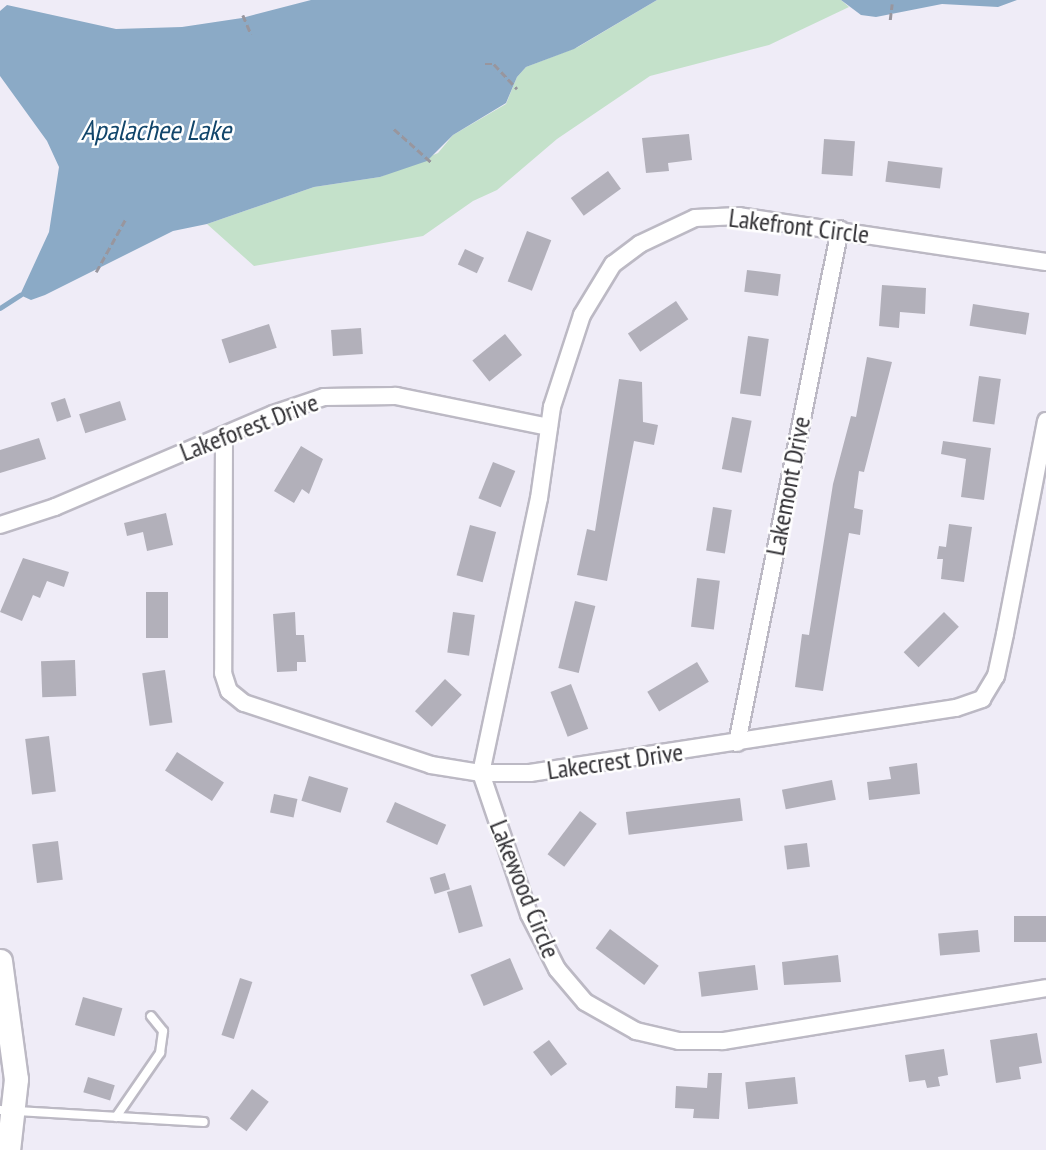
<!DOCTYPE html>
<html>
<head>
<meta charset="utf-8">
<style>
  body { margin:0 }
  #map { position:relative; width:1046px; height:1150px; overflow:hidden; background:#efecf7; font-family:"PT Sans Narrow",sans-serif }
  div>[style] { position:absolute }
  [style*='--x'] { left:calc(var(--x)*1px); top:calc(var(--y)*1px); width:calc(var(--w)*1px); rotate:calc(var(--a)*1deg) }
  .green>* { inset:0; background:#c4e1ca }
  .water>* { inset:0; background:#8baac6 }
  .stream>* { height:4.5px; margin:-2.25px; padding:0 2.25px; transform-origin:2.25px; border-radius:2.25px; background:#8baac6 }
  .building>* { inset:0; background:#b2b0ba; transform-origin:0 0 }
  .path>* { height:2.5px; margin-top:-1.25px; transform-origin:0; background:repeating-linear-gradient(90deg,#98969e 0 7px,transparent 0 10.5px) }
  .roads { filter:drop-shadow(2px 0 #bcb9c4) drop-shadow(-2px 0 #bcb9c4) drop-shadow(0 2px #bcb9c4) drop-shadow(0 -2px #bcb9c4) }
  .service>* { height:8px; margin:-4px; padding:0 4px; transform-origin:4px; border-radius:4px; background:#fff }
  .minor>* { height:16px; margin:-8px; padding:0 8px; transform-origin:8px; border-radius:8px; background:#fff }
  .secondary>* { height:23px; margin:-11.5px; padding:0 11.5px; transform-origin:11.5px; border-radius:11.5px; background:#fff }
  span { translate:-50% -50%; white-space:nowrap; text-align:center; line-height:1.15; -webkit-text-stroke:5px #fff; paint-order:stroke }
  .street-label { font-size:26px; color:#302f33 }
  .water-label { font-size:28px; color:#12466b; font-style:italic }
</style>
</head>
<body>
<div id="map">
  <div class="green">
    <div style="clip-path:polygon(657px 0,841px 0,849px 7px,769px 45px,650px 76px,557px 139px,497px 190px,473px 201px,423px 236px,254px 266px,207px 224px,314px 187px,380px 177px,438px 153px,453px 135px,506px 104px,517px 77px,526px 67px,578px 47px)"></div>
  </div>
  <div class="water">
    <div style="clip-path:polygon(311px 0,657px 0,574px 49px,526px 67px,517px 77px,506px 103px,453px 135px,427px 161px,380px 177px,314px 187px,207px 224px,173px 231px,45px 295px,31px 300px,20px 295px,49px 232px,59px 167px,47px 141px,0 76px,0 11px,7px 5px,116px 29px,182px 27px,242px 18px)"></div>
    <div style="clip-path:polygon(841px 0,1017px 0,998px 7px,942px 4px,876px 17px,861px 15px)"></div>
  </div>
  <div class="stream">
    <div style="--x:0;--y:308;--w:24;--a:-33"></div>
  </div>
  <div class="building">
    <div style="clip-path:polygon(689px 134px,692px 160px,668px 163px,669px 171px,646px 173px,642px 138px)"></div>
    <div style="left:824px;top:139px;width:31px;height:35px;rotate:4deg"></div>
    <div style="left:888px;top:161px;width:55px;height:21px;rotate:7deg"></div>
    <div style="left:608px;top:171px;width:22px;height:46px;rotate:54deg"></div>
    <div style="left:527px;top:231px;width:26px;height:54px;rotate:21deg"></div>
    <div style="left:465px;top:249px;width:21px;height:17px;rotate:25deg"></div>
    <div style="left:747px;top:270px;width:34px;height:22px;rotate:7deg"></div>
    <div style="clip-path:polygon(882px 285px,926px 288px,925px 314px,900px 312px,899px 328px,879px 326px)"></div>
    <div style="left:676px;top:301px;width:22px;height:58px;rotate:56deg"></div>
    <div style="left:973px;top:304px;width:57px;height:22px;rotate:9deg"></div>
    <div style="left:269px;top:324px;width:25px;height:50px;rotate:72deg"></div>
    <div style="left:361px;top:328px;width:26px;height:30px;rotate:86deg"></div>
    <div style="left:505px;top:334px;width:27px;height:42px;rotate:51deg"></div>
    <div style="left:748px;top:336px;width:21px;height:58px;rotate:8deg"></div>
    <div style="clip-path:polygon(867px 357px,892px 362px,864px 472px,859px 471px,854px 508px,863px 510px,860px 535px,849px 533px,823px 691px,795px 687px,802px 634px,809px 635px,833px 484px,851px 416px,856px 417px)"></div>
    <div style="left:979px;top:376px;width:22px;height:46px;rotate:8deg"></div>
    <div style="clip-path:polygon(619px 379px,642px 382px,643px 422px,658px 425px,654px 445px,634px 441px,607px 581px,577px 575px,587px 529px,595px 531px)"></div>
    <div style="left:65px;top:398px;width:20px;height:15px;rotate:72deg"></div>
    <div style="left:120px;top:401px;width:20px;height:43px;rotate:72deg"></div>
    <div style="left:732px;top:417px;width:20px;height:53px;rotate:11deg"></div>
    <div style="clip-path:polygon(39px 438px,46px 459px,0 473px,0 450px)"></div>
    <div style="clip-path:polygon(943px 441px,991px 448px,984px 500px,961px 497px,966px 459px,941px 454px)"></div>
    <div style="clip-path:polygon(301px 446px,323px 459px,309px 494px,302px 489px,294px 503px,274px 491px)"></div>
    <div style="left:493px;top:462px;width:24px;height:39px;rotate:22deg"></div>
    <div style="left:713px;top:507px;width:19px;height:44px;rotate:9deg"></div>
    <div style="clip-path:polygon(166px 513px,173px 545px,147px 551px,143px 532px,127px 536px,124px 523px)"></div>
    <div style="clip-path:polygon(949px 524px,972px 527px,964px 582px,941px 579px,943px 559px,937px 559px,939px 546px,946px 547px)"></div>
    <div style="left:470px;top:525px;width:27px;height:52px;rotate:15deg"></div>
    <div style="clip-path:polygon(23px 558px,69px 572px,64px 587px,47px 581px,40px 598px,33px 595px,22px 621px,0 612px)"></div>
    <div style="left:697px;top:578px;width:23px;height:49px;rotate:7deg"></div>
    <div style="left:146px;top:592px;width:22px;height:46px"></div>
    <div style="left:575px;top:601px;width:21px;height:69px;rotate:14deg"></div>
    <div style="clip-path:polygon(295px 612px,296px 635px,304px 635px,306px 662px,297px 662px,297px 671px,277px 672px,273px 614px)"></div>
    <div style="left:453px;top:612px;width:22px;height:41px;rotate:8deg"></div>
    <div style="left:944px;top:612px;width:21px;height:57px;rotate:45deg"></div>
    <div style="left:75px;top:660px;width:36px;height:34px;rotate:88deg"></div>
    <div style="left:697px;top:662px;width:23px;height:58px;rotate:59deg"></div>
    <div style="left:165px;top:670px;width:53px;height:23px;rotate:82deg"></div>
    <div style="left:445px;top:679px;width:23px;height:44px;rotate:43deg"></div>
    <div style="left:571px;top:684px;width:48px;height:22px;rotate:69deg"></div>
    <div style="left:49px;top:736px;width:56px;height:24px;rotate:83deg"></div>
    <div style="left:177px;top:752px;width:56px;height:22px;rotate:33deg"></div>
    <div style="clip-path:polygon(917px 763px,920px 794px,869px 800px,867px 782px,891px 779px,889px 767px)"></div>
    <div style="left:309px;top:776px;width:41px;height:26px;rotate:17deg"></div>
    <div style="left:832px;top:780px;width:20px;height:51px;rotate:79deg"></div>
    <div style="left:274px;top:794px;width:24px;height:19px;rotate:12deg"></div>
    <div style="left:740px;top:798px;width:23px;height:115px;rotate:83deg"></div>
    <div style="left:395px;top:802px;width:56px;height:22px;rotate:24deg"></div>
    <div style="left:580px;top:811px;width:21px;height:54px;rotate:37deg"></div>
    <div style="left:58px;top:841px;width:39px;height:26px;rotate:83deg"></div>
    <div style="left:807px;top:843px;width:24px;height:23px;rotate:83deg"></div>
    <div style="left:445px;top:873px;width:17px;height:16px;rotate:73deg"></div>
    <div style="left:471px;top:885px;width:43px;height:25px;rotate:74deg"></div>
    <div style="left:1046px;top:916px;width:26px;height:32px;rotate:90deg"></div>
    <div style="left:610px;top:929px;width:61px;height:24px;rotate:37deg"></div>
    <div style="left:978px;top:930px;width:22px;height:40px;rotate:85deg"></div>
    <div style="clip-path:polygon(838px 955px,841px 982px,784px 985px,782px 962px)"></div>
    <div style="left:510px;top:958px;width:34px;height:43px;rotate:67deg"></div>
    <div style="left:755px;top:965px;width:25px;height:57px;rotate:83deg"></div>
    <div style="left:240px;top:978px;width:13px;height:60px;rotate:18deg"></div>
    <div style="left:83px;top:997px;width:41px;height:29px;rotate:16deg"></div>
    <div style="clip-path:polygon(1037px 1033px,1042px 1063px,1019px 1067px,1021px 1079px,996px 1083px,990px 1040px)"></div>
    <div style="left:549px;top:1040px;width:30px;height:20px;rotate:53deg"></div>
    <div style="clip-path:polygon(944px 1049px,948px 1075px,938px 1077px,940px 1086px,927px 1088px,925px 1080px,909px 1082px,905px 1055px)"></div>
    <div style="clip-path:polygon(708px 1073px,722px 1073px,719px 1119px,693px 1118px,694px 1109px,675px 1108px,676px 1086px,707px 1088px)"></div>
    <div style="left:88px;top:1077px;width:28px;height:16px;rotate:17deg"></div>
    <div style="left:795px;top:1077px;width:27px;height:50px;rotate:84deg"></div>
    <div style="left:252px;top:1089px;width:21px;height:37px;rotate:37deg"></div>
  </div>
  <div class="path">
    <div style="--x:243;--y:15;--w:21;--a:67"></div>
    <div style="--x:890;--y:20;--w:16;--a:-83"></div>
    <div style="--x:485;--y:64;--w:9;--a:0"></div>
    <div style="--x:494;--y:64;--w:34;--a:47"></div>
    <div style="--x:394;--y:129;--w:50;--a:41.7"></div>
    <div style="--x:96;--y:272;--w:62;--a:-60.9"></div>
  </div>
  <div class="roads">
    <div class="service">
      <div style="--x:0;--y:1110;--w:204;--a:3.4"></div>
      <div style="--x:116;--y:1117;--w:78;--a:-55.5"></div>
      <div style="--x:160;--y:1053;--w:22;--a:-82"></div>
      <div style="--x:163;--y:1031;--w:19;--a:-129"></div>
    </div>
    <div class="minor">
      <div style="--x:1046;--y:262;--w:310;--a:-171.5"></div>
      <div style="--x:739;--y:216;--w:44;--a:177.4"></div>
      <div style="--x:695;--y:218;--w:61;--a:154.7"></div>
      <div style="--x:640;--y:244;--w:34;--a:143"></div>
      <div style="--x:613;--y:264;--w:60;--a:121.3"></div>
      <div style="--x:582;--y:315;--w:97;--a:108.1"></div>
      <div style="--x:552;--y:407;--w:92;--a:98.1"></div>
      <div style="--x:539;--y:498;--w:281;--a:101.9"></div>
      <div style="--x:481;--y:773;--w:149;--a:71.2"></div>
      <div style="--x:529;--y:914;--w:62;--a:63"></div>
      <div style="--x:557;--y:969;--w:43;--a:49.7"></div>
      <div style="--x:585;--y:1002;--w:59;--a:29.6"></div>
      <div style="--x:636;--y:1031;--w:44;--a:13.1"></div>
      <div style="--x:679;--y:1041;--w:44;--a:0"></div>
      <div style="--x:723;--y:1041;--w:327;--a:-9.3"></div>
      <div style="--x:224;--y:435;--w:238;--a:90.2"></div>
      <div style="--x:223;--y:673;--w:19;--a:72"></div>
      <div style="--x:229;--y:691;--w:19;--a:39"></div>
      <div style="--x:244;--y:703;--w:197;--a:18.3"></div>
      <div style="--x:431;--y:765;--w:51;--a:9.1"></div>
      <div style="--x:481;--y:773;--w:49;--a:0"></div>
      <div style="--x:530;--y:773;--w:431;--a:-8.7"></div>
      <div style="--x:956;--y:708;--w:28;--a:-19"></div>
      <div style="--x:982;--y:699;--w:27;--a:-59"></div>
      <div style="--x:996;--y:676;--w:43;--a:-77.9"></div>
      <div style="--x:1005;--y:634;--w:217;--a:-79.1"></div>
      <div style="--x:0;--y:525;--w:58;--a:-18.1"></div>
      <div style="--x:55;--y:507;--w:237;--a:-23.1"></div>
      <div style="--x:273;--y:414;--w:54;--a:-18.4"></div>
      <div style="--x:324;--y:397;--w:72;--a:-0.8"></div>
      <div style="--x:396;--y:396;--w:156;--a:11.5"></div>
      <div style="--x:737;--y:743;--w:524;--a:-78.67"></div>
    </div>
    <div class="secondary">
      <div style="--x:0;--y:961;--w:119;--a:82.3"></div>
      <div style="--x:16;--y:1079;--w:71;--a:96.4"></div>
    </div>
  </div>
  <div class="street-label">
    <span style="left:799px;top:226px;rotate:7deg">Lakefront Circle</span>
    <span style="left:249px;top:427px;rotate:-21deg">Lakeforest Drive</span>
    <span style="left:788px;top:486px;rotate:-79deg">Lakemont Drive</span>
    <span style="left:615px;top:761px;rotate:-8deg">Lakecrest Drive</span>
    <span style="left:525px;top:889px;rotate:68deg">Lakewood Circle</span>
  </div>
  <div class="water-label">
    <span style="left:156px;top:130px">Apalachee Lake</span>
  </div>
</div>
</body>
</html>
